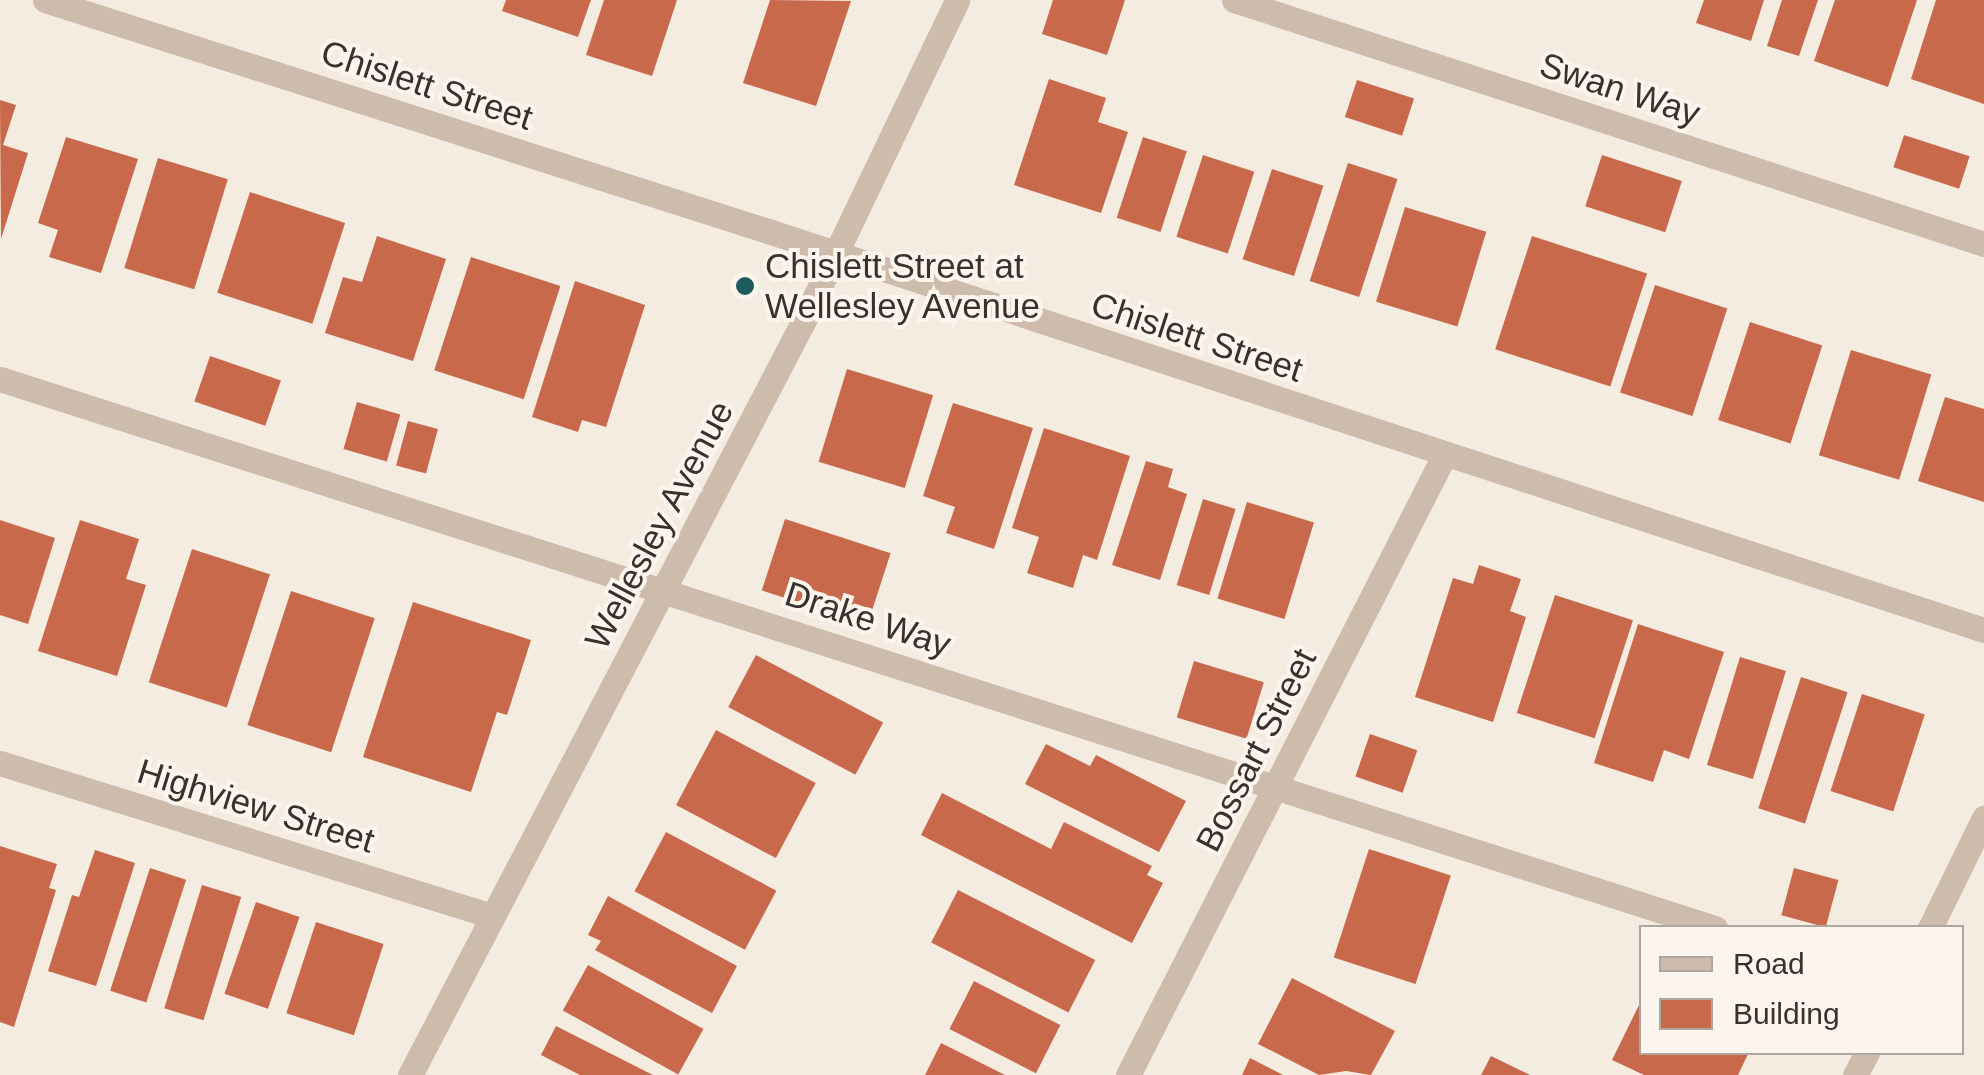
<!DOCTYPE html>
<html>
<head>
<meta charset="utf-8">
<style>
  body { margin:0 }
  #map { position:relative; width:1984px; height:1075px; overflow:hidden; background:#f4ebe1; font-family:Helvetica,sans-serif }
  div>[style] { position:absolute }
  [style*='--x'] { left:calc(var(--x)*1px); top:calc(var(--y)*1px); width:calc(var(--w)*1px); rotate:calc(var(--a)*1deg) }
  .building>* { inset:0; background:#c8694b; transform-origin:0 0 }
  .minor>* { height:25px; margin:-12.5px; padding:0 12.5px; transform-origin:12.5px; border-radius:12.5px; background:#cdbbac }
  .dots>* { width:28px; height:28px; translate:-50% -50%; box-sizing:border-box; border:5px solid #fbf5ee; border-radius:50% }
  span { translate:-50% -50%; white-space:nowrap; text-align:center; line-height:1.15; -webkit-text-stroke:8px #fbf5ee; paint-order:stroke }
  .street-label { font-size:35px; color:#3b302b }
  .poi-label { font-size:35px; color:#3b302b }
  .left { translate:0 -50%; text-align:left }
  .legend { position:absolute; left:1639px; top:925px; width:325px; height:130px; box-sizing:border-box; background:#fbf5ee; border:2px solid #aea6a0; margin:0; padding:12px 18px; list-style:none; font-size:30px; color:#3b302b }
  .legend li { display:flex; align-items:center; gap:20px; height:50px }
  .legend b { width:50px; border:2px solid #aea6a0 }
</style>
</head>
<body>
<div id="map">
  <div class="building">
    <div style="clip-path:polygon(506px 0,591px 0,578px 37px,502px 11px)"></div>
    <div style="clip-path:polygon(604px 0,677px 0,652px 76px,586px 55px)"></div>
    <div style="clip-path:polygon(770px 0,851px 1px,816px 106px,743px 83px)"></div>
    <div style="clip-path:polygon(1053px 0,1125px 0,1107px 55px,1042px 34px)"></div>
    <div style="clip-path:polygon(1704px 0,1764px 0,1751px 41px,1696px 23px)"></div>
    <div style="clip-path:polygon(1782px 0,1818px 0,1799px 56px,1767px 46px)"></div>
    <div style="clip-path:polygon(1835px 0,1917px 0,1888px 87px,1814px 61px)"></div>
    <div style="clip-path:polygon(1936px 0,1984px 0,1984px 104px,1911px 79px)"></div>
    <div style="clip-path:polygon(1049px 79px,1106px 98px,1098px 122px,1128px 132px,1101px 213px,1014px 185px)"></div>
    <div style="left:1357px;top:80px;width:60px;height:39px;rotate:18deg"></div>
    <div style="clip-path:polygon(0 100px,16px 105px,3px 145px,28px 153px,1px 239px)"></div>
    <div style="left:1904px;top:135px;width:69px;height:34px;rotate:18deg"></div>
    <div style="clip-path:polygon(66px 137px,138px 159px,101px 273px,49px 257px,58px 230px,38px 223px)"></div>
    <div style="left:1143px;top:137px;width:46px;height:85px;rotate:18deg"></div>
    <div style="left:1203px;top:155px;width:54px;height:86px;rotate:18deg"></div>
    <div style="left:1602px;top:155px;width:84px;height:54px;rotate:18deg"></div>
    <div style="left:158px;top:158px;width:73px;height:115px;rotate:17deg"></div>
    <div style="left:1348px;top:163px;width:52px;height:124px;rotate:18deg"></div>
    <div style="left:1272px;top:169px;width:54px;height:95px;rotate:18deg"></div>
    <div style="left:250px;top:192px;width:100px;height:106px;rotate:18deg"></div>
    <div style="left:1405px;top:207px;width:85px;height:99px;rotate:17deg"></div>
    <div style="clip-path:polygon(377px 236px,446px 259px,413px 361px,325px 333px,343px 277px,362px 282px)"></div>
    <div style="left:1532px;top:236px;width:121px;height:119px;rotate:18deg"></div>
    <div style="left:471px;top:257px;width:94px;height:119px;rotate:18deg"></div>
    <div style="clip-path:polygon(575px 281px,645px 305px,606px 427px,582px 420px,578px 432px,532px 417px)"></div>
    <div style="left:1655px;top:285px;width:76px;height:113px;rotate:18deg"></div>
    <div style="left:1750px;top:322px;width:76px;height:103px;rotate:18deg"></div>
    <div style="left:1851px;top:350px;width:84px;height:110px;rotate:17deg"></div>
    <div style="left:210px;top:356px;width:75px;height:48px;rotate:19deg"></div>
    <div style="left:847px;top:369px;width:90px;height:97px;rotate:17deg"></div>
    <div style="clip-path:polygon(1945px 397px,1984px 409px,1984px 502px,1918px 481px)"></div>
    <div style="left:357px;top:402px;width:45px;height:49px;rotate:16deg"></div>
    <div style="clip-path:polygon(953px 403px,1033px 428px,994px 549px,946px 533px,955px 507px,923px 496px)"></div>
    <div style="left:408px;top:421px;width:31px;height:46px;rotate:15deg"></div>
    <div style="clip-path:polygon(1044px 428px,1130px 456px,1097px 560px,1083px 555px,1073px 588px,1027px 573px,1039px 537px,1012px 528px)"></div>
    <div style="clip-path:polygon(1146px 461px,1173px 469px,1168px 487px,1187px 494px,1160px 580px,1112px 565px)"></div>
    <div style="left:1203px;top:499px;width:34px;height:90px;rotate:17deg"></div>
    <div style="left:1247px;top:502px;width:70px;height:101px;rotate:17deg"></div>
    <div style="left:785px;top:519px;width:111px;height:75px;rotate:18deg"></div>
    <div style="clip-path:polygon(0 520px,55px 538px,28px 624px,0 615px)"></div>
    <div style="clip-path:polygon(80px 520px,139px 539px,126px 579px,146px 585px,117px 676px,38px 651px)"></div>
    <div style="left:192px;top:549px;width:82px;height:140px;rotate:18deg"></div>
    <div style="clip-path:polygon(1479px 565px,1521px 579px,1510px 611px,1526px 617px,1493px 722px,1415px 697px,1453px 578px,1473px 584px)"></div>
    <div style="left:291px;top:591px;width:88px;height:141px;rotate:18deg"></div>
    <div style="left:1555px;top:595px;width:82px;height:124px;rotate:18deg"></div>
    <div style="clip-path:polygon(413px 602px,531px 640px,507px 715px,497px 712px,471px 792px,363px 757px)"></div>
    <div style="clip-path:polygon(1638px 624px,1724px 652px,1689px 759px,1664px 750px,1653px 782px,1594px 763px)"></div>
    <div style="left:756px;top:655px;width:144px;height:59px;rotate:28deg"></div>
    <div style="left:1740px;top:657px;width:48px;height:113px;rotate:17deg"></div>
    <div style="left:1194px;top:661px;width:73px;height:59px;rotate:17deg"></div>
    <div style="left:1801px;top:677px;width:49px;height:138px;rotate:18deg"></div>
    <div style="left:1862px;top:694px;width:66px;height:102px;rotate:18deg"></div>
    <div style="left:716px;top:730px;width:113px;height:85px;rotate:28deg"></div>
    <div style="left:1370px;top:734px;width:50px;height:45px;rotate:19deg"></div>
    <div style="clip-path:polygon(1046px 744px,1090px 766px,1096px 755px,1186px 801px,1159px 852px,1025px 784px)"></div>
    <div style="clip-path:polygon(942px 793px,1051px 849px,1064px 822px,1152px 866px,1147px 875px,1163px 883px,1132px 943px,921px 835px)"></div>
    <div style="left:666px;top:832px;width:125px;height:67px;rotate:28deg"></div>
    <div style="clip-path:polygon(0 846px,57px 864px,49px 888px,56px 890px,14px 1027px,0 1022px)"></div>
    <div style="left:1369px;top:849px;width:86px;height:114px;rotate:18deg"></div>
    <div style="clip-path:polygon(95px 850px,135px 863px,96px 986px,48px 971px,72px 895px,79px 897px)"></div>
    <div style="left:150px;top:868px;width:38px;height:129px;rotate:18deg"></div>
    <div style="left:1794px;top:868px;width:46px;height:49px;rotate:15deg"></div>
    <div style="left:202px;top:885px;width:41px;height:129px;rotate:17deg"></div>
    <div style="left:958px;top:890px;width:154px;height:59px;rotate:27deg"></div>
    <div style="clip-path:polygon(608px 896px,737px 966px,712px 1013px,595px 950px,601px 941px,588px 935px)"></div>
    <div style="left:256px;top:902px;width:46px;height:97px;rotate:19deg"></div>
    <div style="left:316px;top:922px;width:71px;height:96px;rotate:18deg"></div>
    <div style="left:588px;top:965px;width:132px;height:52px;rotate:29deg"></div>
    <div style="clip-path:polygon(1292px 978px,1395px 1031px,1371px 1075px,1346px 1071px,1319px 1075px,1258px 1044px)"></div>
    <div style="left:974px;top:981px;width:97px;height:54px;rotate:27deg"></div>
    <div style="clip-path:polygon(1642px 999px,1642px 1052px,1749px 1052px,1738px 1075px,1644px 1075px,1612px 1060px)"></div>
    <div style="clip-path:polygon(556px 1026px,653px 1075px,580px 1075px,541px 1055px)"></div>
    <div style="clip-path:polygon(941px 1043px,1005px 1075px,925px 1075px)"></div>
    <div style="clip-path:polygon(1491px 1056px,1530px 1075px,1481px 1075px)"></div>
    <div style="clip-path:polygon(1250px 1058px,1283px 1075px,1242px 1075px)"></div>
  </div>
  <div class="minor">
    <div style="--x:45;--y:0;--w:759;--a:17.72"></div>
    <div style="--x:768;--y:231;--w:1280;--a:18.17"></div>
    <div style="--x:1234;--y:0;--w:789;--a:18.02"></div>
    <div style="--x:0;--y:379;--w:1801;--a:17.75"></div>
    <div style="--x:0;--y:763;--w:515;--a:17.27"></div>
    <div style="--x:1930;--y:928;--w:123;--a:-63.9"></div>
    <div style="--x:410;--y:1075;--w:849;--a:-62.44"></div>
    <div style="--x:803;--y:322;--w:357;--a:-64.4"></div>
    <div style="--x:1128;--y:1075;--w:695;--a:-62.96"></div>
    <div style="--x:1855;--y:1075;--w:26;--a:-62"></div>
  </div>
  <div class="dots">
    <div style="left:745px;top:286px;background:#1f5a5e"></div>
  </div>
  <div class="street-label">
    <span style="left:427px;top:85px;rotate:18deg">Chislett Street</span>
    <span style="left:1620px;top:89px;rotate:18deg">Swan Way</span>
    <span style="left:1197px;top:337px;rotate:18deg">Chislett Street</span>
    <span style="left:659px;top:525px;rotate:-62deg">Wellesley Avenue</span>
    <span style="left:868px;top:619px;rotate:18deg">Drake Way</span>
    <span style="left:1256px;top:750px;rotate:-63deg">Bossart Street</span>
    <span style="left:256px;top:806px;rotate:17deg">Highview Street</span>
  </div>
  <div class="poi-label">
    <span class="left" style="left:765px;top:286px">Chislett Street at<br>Wellesley Avenue</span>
  </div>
  <ul class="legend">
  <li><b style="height:12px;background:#cdbbac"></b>Road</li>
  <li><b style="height:28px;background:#c8694b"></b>Building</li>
  </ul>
</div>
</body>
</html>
